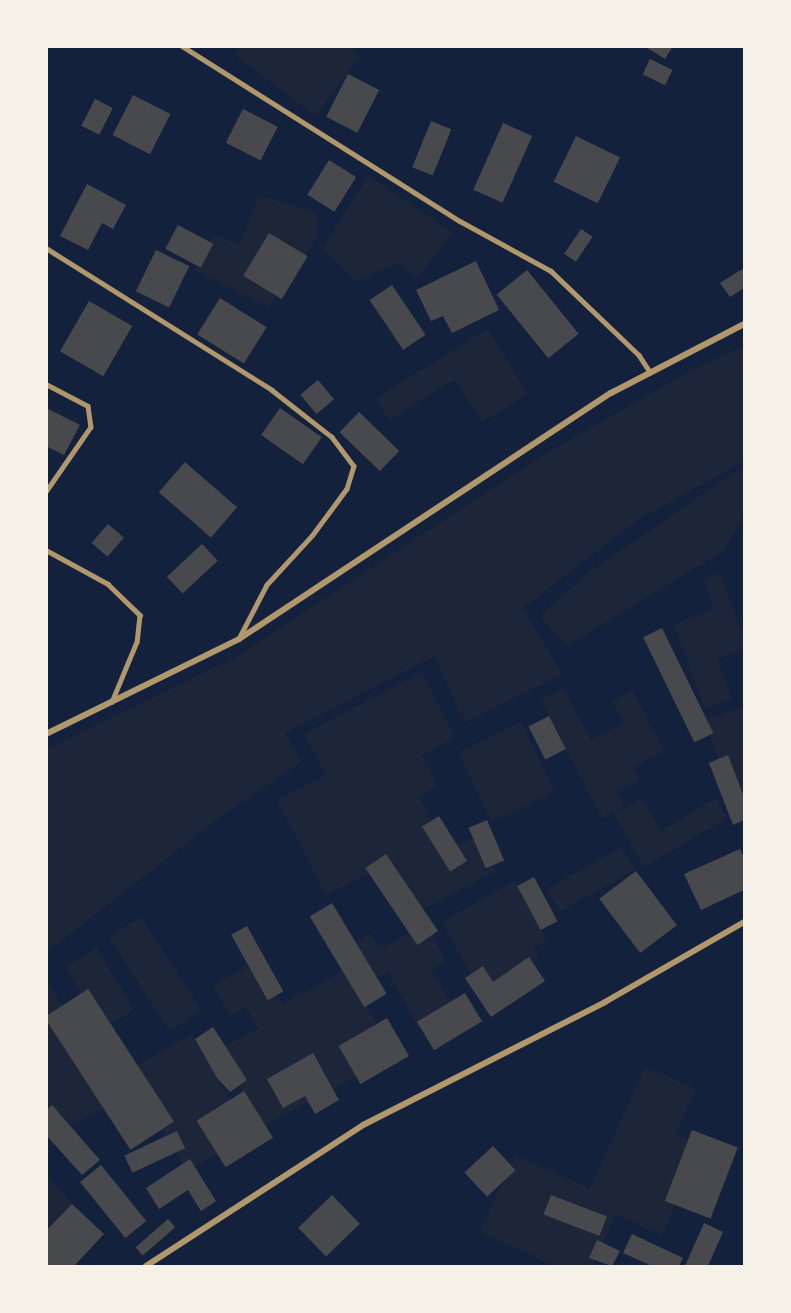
<!DOCTYPE html>
<html>
<head>
<meta charset="utf-8">
<style>
  body { margin:0 }
  #map { position:relative; width:791px; height:1313px; overflow:hidden; background:#14213d; font-family:"DejaVu Sans",sans-serif }
  div>[style] { position:absolute }
  [style*='--x'] { left:calc(var(--x)*1px); top:calc(var(--y)*1px); width:calc(var(--w)*1px); rotate:calc(var(--a)*1deg) }
  .green>* { inset:0; background:#1d2539; transform-origin:0 0 }
  .building>* { inset:0; background:#48494c; transform-origin:0 0 }
  .service>* { height:4.5px; margin:-2.25px; padding:0 2.25px; transform-origin:2.25px; border-radius:2.25px; background:#b1986c }
  .minor>* { height:6px; margin:-3px; padding:0 3px; transform-origin:3px; border-radius:3px; background:#b1986c }
  span { translate:-50% -50%; white-space:nowrap; text-align:center; line-height:1.15; -webkit-text-stroke:6px #f6f1e7; paint-order:stroke }
  .frame { position:absolute; inset:0; border:48px solid #f6f1e7; pointer-events:none }
</style>
</head>
<body>
<div id="map">
  <div class="green">
    <div style="clip-path:polygon(311px 46px,347px 47px,360px 56px,316px 116px,234px 55px,240px 47px)"></div>
    <div style="clip-path:polygon(368px 176px,453px 233px,416px 279px,398px 263px,357px 281px,322px 249px)"></div>
    <div style="clip-path:polygon(259px 195px,317px 213px,317px 237px,269px 307px,195px 270px,214px 235px,240px 245px)"></div>
    <div style="clip-path:polygon(488px 329px,528px 394px,482px 422px,455px 379px,389px 420px,376px 398px)"></div>
    <div style="clip-path:polygon(744px 346px,744px 461px,639px 519px,523px 608px,562px 674px,465px 722px,434px 656px,285px 733px,302px 762px,224px 814px,47px 952px,47px 749px,233px 659px,542px 456px,692px 370px)"></div>
    <div style="clip-path:polygon(744px 466px,744px 517px,723px 551px,567px 646px,540px 616px,588px 573px)"></div>
    <div style="clip-path:polygon(720px 573px,740px 628px,744px 626px,744px 649px,717px 659px,732px 698px,705px 708px,674px 625px,714px 609px,704px 580px)"></div>
    <div style="clip-path:polygon(422px 672px,455px 737px,422px 755px,437px 786px,419px 796px,447px 851px,478px 836px,496px 871px,414px 914px,388px 863px,326px 895px,277px 800px,326px 775px,304px 734px)"></div>
    <div style="clip-path:polygon(563px 688px,591px 740px,624px 723px,612px 701px,632px 690px,664px 751px,633px 767px,640px 780px,616px 792px,624px 806px,602px 818px,541px 700px)"></div>
    <div style="clip-path:polygon(744px 706px,744px 809px,737px 812px,705px 720px)"></div>
    <div style="left:521px;top:722px;width:77px;height:70px;rotate:64deg"></div>
    <div style="clip-path:polygon(642px 798px,661px 831px,716px 798px,727px 818px,644px 867px,614px 814px)"></div>
    <div style="left:622px;top:847px;width:26px;height:86px;rotate:61deg"></div>
    <div style="clip-path:polygon(515px 881px,547px 940px,533px 948px,539px 960px,481px 993px,442px 922px)"></div>
    <div style="left:141px;top:917px;width:111px;height:38px;rotate:57deg"></div>
    <div style="clip-path:polygon(426px 924px,446px 961px,432px 969px,453px 1008px,418px 1027px,388px 972px,371px 980px,352px 944px,371px 934px,380px 949px)"></div>
    <div style="left:97px;top:948px;width:72px;height:37px;rotate:59deg"></div>
    <div style="clip-path:polygon(259px 961px,282px 1004px,348px 969px,394px 1056px,261px 1127px,220px 1049px,258px 1029px,246px 1007px,230px 1016px,213px 985px)"></div>
    <div style="clip-path:polygon(46px 979px,120px 1101px,47px 1137px,46px 1137px)"></div>
    <div style="left:192px;top:1034px;width:116px;height:73px;rotate:60deg"></div>
    <div style="clip-path:polygon(645px 1067px,696px 1089px,675px 1134px,702px 1146px,662px 1235px,616px 1214px,593px 1266px,556px 1266px,480px 1232px,515px 1155px,590px 1189px)"></div>
    <div style="clip-path:polygon(46px 1173px,84px 1218px,46px 1250px)"></div>
  </div>
  <div class="building">
    <div style="clip-path:polygon(644px 46px,673px 46px,665px 59px)"></div>
    <div style="left:650px;top:59px;width:25px;height:17px;rotate:26deg"></div>
    <div style="left:348px;top:74px;width:35px;height:48px;rotate:27deg"></div>
    <div style="left:133px;top:95px;width:42px;height:45px;rotate:27deg"></div>
    <div style="left:95px;top:99px;width:20px;height:30px;rotate:27deg"></div>
    <div style="left:243px;top:109px;width:39px;height:38px;rotate:27deg"></div>
    <div style="left:431px;top:121px;width:22px;height:50px;rotate:22deg"></div>
    <div style="left:503px;top:123px;width:32px;height:73px;rotate:24deg"></div>
    <div style="left:576px;top:136px;width:49px;height:51px;rotate:26deg"></div>
    <div style="left:329px;top:160px;width:32px;height:41px;rotate:32deg"></div>
    <div style="clip-path:polygon(87px 184px,126px 205px,113px 229px,102px 223px,88px 250px,60px 236px)"></div>
    <div style="left:178px;top:225px;width:40px;height:27px;rotate:28deg"></div>
    <div style="left:581px;top:229px;width:14px;height:30px;rotate:34deg"></div>
    <div style="left:269px;top:233px;width:45px;height:50px;rotate:31deg"></div>
    <div style="left:156px;top:250px;width:37px;height:46px;rotate:26deg"></div>
    <div style="clip-path:polygon(476px 261px,499px 310px,452px 333px,443px 316px,431px 321px,416px 290px)"></div>
    <div style="clip-path:polygon(744px 268px,744px 288px,730px 297px,720px 283px)"></div>
    <div style="left:527px;top:270px;width:82px;height:39px;rotate:51deg"></div>
    <div style="left:392px;top:285px;width:60px;height:27px;rotate:56deg"></div>
    <div style="left:220px;top:298px;width:55px;height:43px;rotate:32deg"></div>
    <div style="left:89px;top:301px;width:50px;height:58px;rotate:30deg"></div>
    <div style="left:318px;top:380px;width:25px;height:23px;rotate:50deg"></div>
    <div style="clip-path:polygon(46px 408px,80px 425px,64px 455px,46px 446px)"></div>
    <div style="left:280px;top:408px;width:51px;height:33px;rotate:35deg"></div>
    <div style="left:359px;top:412px;width:56px;height:28px;rotate:44deg"></div>
    <div style="left:185px;top:462px;width:69px;height:40px;rotate:41deg"></div>
    <div style="left:108px;top:524px;width:21px;height:25px;rotate:41deg"></div>
    <div style="left:202px;top:544px;width:23px;height:48px;rotate:47deg"></div>
    <div style="left:662px;top:628px;width:117px;height:21px;rotate:64deg"></div>
    <div style="left:549px;top:716px;width:37px;height:23px;rotate:63deg"></div>
    <div style="clip-path:polygon(728px 755px,744px 797px,744px 820px,733px 825px,709px 763px)"></div>
    <div style="left:439px;top:816px;width:53px;height:20px;rotate:58deg"></div>
    <div style="left:487px;top:820px;width:44px;height:20px;rotate:67deg"></div>
    <div style="clip-path:polygon(740px 849px,744px 858px,744px 890px,701px 910px,684px 874px)"></div>
    <div style="left:386px;top:854px;width:93px;height:25px;rotate:56deg"></div>
    <div style="left:636px;top:871px;width:68px;height:46px;rotate:53deg"></div>
    <div style="left:534px;top:877px;width:50px;height:19px;rotate:62deg"></div>
    <div style="left:332px;top:903px;width:106px;height:26px;rotate:59deg"></div>
    <div style="left:247px;top:926px;width:75px;height:18px;rotate:61deg"></div>
    <div style="clip-path:polygon(529px 957px,545px 981px,491px 1017px,465px 978px,483px 966px,493px 982px)"></div>
    <div style="left:88px;top:989px;width:158px;height:52px;rotate:57deg"></div>
    <div style="left:465px;top:993px;width:33px;height:56px;rotate:59deg"></div>
    <div style="left:387px;top:1018px;width:44px;height:56px;rotate:60deg"></div>
    <div style="clip-path:polygon(213px 1027px,247px 1080px,230px 1092px,217px 1078px,195px 1039px)"></div>
    <div style="clip-path:polygon(313px 1053px,339px 1100px,315px 1114px,305px 1096px,283px 1108px,267px 1079px)"></div>
    <div style="left:244px;top:1091px;width:55px;height:56px;rotate:58deg"></div>
    <div style="clip-path:polygon(52px 1105px,100px 1160px,82px 1175px,46px 1135px,46px 1110px)"></div>
    <div style="left:692px;top:1130px;width:49px;height:76px;rotate:21deg"></div>
    <div style="left:177px;top:1131px;width:19px;height:58px;rotate:65deg"></div>
    <div style="left:493px;top:1146px;width:33px;height:39px;rotate:47deg"></div>
    <div style="clip-path:polygon(190px 1159px,216px 1201px,201px 1211px,188px 1190px,159px 1209px,146px 1188px)"></div>
    <div style="left:101px;top:1165px;width:72px;height:27px;rotate:51deg"></div>
    <div style="left:332px;top:1195px;width:40px;height:47px;rotate:46deg"></div>
    <div style="left:551px;top:1195px;width:60px;height:21px;rotate:21deg"></div>
    <div style="clip-path:polygon(72px 1204px,104px 1234px,74px 1266px,46px 1266px,46px 1231px)"></div>
    <div style="left:168px;top:1219px;width:11px;height:43px;rotate:49deg"></div>
    <div style="clip-path:polygon(704px 1223px,723px 1232px,708px 1266px,685px 1266px)"></div>
    <div style="clip-path:polygon(632px 1234px,683px 1258px,679px 1266px,652px 1266px,623px 1253px)"></div>
    <div style="clip-path:polygon(597px 1240px,620px 1251px,612px 1266px,589px 1258px)"></div>
  </div>
  <div class="service">
    <div style="--x:182;--y:46;--w:328;--a:32.2"></div>
    <div style="--x:460;--y:221;--w:104;--a:28.8"></div>
    <div style="--x:551;--y:271;--w:122;--a:43.7"></div>
    <div style="--x:639;--y:355;--w:20;--a:57"></div>
    <div style="--x:46;--y:248;--w:267;--a:32.1"></div>
    <div style="--x:272;--y:390;--w:76;--a:38.1"></div>
    <div style="--x:332;--y:437;--w:36;--a:53"></div>
    <div style="--x:354;--y:466;--w:24;--a:107"></div>
    <div style="--x:347;--y:489;--w:57;--a:126.5"></div>
    <div style="--x:313;--y:535;--w:68;--a:132.6"></div>
    <div style="--x:267;--y:585;--w:59;--a:117.4"></div>
    <div style="--x:46;--y:384;--w:47;--a:27.6"></div>
    <div style="--x:88;--y:406;--w:21;--a:82"></div>
    <div style="--x:91;--y:427;--w:79;--a:124.7"></div>
    <div style="--x:46;--y:550;--w:71;--a:28.7"></div>
    <div style="--x:108;--y:584;--w:45;--a:44.1"></div>
    <div style="--x:140;--y:615;--w:27;--a:96"></div>
    <div style="--x:137;--y:642;--w:65;--a:112.6"></div>
  </div>
  <div class="minor">
    <div style="--x:46;--y:734;--w:215;--a:-26.2"></div>
    <div style="--x:239;--y:639;--w:446;--a:-33.5"></div>
    <div style="--x:611;--y:393;--w:150;--a:-27.4"></div>
    <div style="--x:146;--y:1266;--w:259;--a:-33"></div>
    <div style="--x:363;--y:1125;--w:271;--a:-26.9"></div>
    <div style="--x:605;--y:1002;--w:160;--a:-29.9"></div>
  </div>
  <div class="frame"></div>
</div>
</body>
</html>
